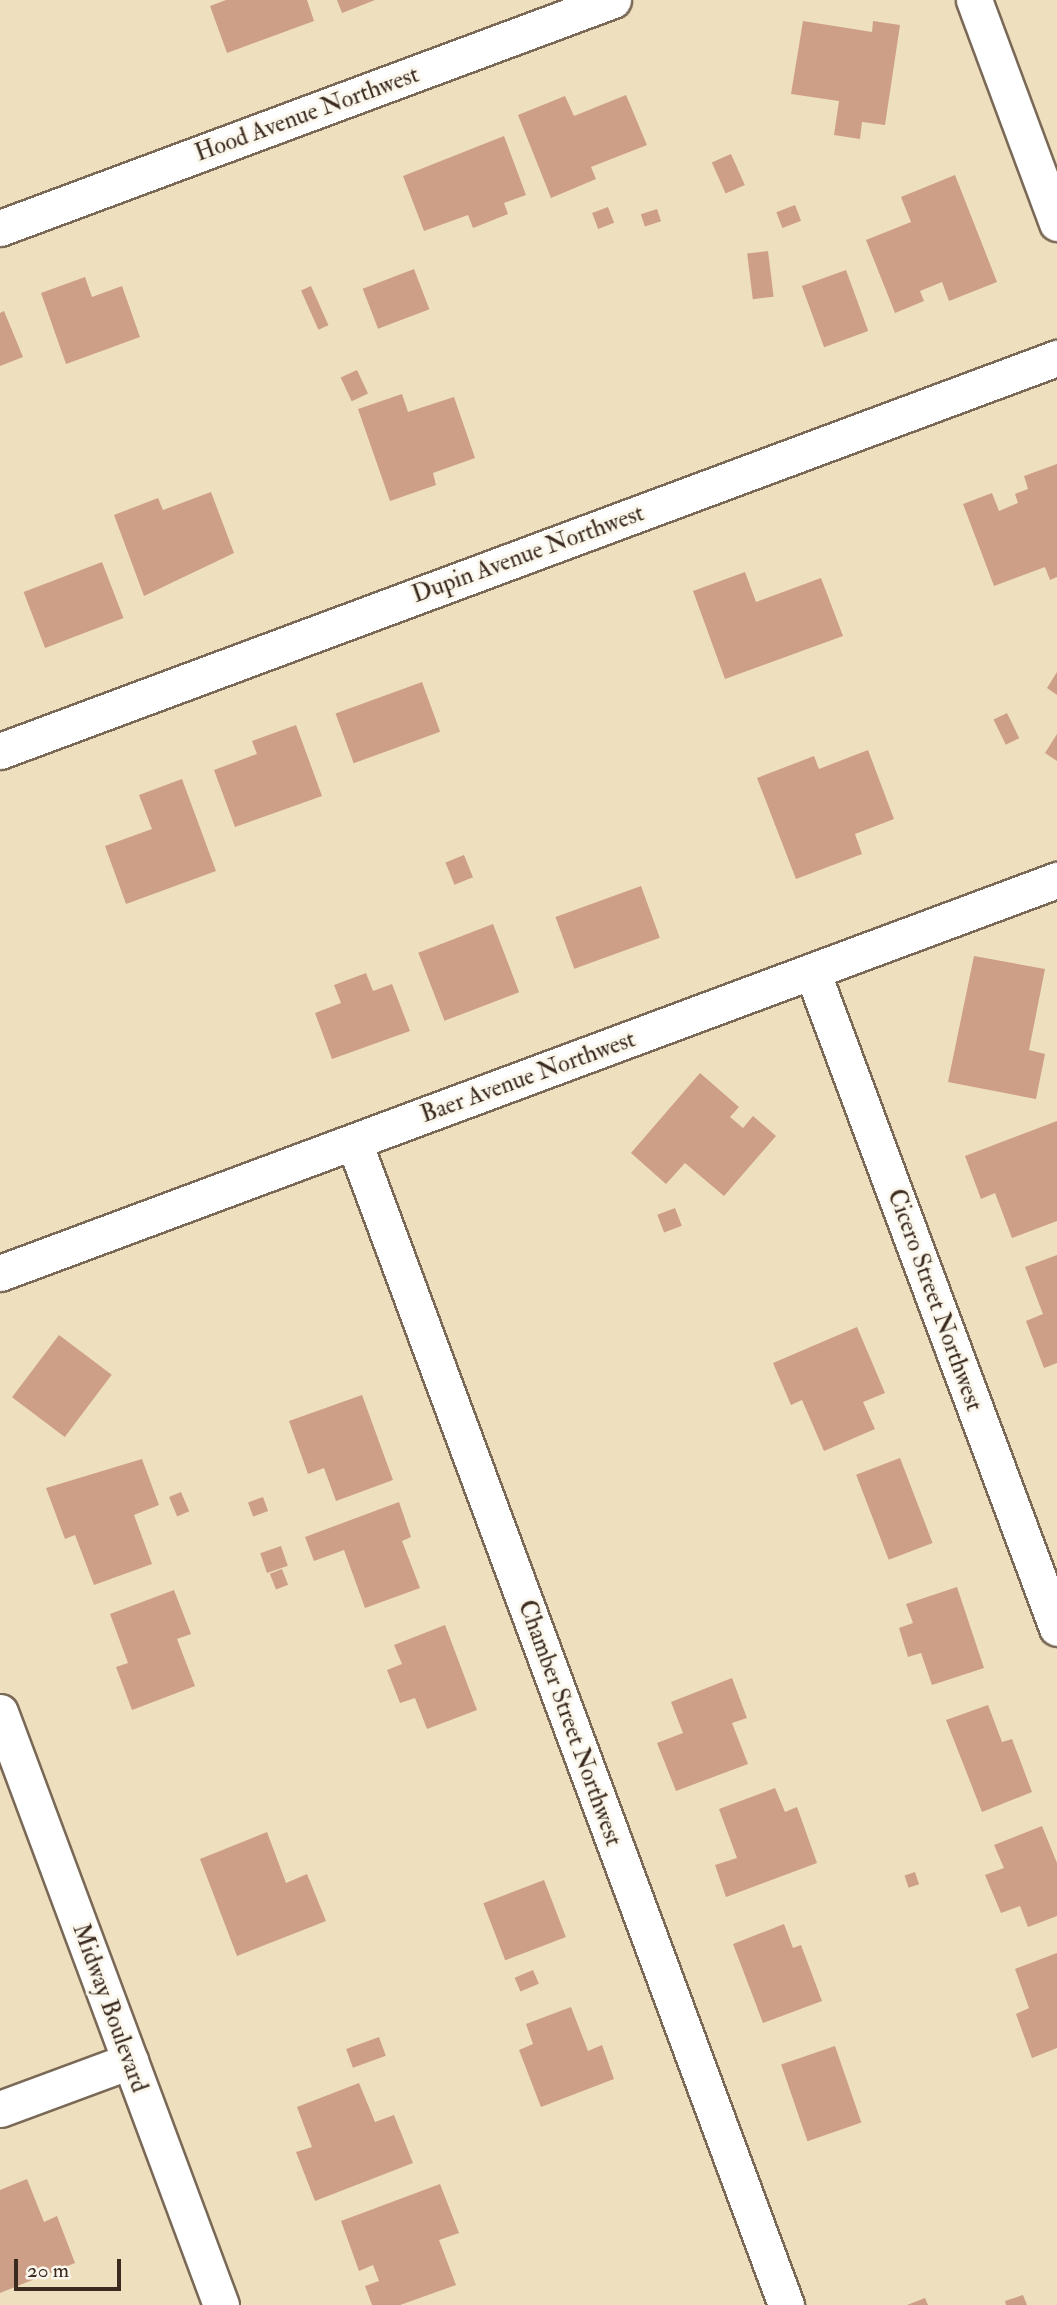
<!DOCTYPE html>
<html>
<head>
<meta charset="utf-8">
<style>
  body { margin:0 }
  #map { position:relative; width:1057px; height:2305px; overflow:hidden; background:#eedfbe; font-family:"IM FELL Double Pica",serif }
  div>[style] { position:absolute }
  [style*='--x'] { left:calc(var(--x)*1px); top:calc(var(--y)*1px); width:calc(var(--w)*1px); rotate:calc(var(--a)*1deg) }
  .building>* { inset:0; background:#ce9f87; transform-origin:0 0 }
  .roads { filter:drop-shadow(2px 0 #7a6956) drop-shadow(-2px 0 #7a6956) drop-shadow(0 2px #7a6956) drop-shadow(0 -2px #7a6956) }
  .minor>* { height:35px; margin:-17.5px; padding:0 17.5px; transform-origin:17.5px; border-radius:17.5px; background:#fff }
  span { translate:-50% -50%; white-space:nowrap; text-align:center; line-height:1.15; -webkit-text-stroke:6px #fbf7ec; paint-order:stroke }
  .street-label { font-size:24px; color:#3b2a1e }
  .scale { position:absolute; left:14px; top:2259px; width:107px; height:32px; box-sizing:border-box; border:4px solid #3b2a1e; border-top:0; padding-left:9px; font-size:21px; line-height:24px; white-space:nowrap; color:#3b2a1e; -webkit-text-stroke:5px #fbf7ec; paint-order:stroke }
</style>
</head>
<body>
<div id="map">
  <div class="building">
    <div style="clip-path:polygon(226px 0,307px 0,314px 21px,227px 53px,210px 6px)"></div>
    <div style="clip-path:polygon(337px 0,375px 0,342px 13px)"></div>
    <div style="clip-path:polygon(803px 21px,872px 32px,873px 21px,900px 25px,885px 125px,862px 122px,860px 139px,834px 135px,839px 101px,791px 94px)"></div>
    <div style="clip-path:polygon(626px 95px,647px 145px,591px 167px,596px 179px,551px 198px,518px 115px,565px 96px,574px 116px)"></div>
    <div style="clip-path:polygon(504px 136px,526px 195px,504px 203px,508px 214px,473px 228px,468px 215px,424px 231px,403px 176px)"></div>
    <div style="left:731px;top:154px;width:34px;height:21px;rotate:66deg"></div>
    <div style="clip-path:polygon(955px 175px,997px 282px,949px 301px,942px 282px,920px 291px,924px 301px,895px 313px,866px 240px,911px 222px,901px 197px)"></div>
    <div style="left:795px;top:205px;width:17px;height:20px;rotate:69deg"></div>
    <div style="left:608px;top:207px;width:17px;height:17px;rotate:69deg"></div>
    <div style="left:657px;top:209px;width:13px;height:17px;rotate:72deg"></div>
    <div style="left:768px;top:251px;width:46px;height:21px;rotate:83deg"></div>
    <div style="left:414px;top:269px;width:43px;height:55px;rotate:69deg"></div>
    <div style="left:846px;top:270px;width:65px;height:47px;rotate:70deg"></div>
    <div style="clip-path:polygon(85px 277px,92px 297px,122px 286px,140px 337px,66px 364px,41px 293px)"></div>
    <div style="left:311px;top:286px;width:43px;height:11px;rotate:66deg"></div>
    <div style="clip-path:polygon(4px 311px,23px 357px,0 366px,0 313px)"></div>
    <div style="left:357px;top:370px;width:26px;height:18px;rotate:65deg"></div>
    <div style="clip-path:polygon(402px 394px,408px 412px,454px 397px,475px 458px,433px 473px,436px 485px,390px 501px,358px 409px)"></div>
    <div style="clip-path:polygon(1057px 464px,1057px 577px,1050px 580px,1045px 567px,994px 586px,963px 504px,992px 493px,999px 511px,1018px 503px,1015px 494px,1028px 489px,1024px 476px)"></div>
    <div style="clip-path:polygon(211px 492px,234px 553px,144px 596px,114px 515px,158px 498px,163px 510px)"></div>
    <div style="left:102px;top:562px;width:60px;height:84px;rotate:69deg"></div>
    <div style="clip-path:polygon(745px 572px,756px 602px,821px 578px,843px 636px,725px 679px,693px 591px)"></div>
    <div style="clip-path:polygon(1057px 672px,1057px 695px,1047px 688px)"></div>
    <div style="left:422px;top:682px;width:53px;height:92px;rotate:70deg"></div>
    <div style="left:1007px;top:713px;width:28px;height:15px;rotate:64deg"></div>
    <div style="clip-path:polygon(296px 725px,322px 796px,235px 827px,214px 770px,257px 754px,252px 741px)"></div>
    <div style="clip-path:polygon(1057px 734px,1057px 761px,1045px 753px)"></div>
    <div style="clip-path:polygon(868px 750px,894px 819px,855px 834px,862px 854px,796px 879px,757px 778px,814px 756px,819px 769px)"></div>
    <div style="clip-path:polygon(182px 779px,216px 871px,126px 904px,105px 846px,152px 829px,139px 795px)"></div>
    <div style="left:464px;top:855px;width:24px;height:20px;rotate:68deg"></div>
    <div style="left:641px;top:886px;width:55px;height:91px;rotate:70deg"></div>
    <div style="left:493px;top:924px;width:73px;height:80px;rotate:69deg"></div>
    <div style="clip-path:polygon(974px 956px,1045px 969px,1029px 1050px,1045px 1054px,1036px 1099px,948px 1082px)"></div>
    <div style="clip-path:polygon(366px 973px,373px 991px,392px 984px,410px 1031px,332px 1059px,315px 1013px,341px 1003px,334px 985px)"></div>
    <div style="clip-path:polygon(700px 1073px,739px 1107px,730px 1117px,743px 1128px,753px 1116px,776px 1136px,724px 1196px,685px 1163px,666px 1184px,631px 1153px)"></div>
    <div style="clip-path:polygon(1057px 1121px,1057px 1221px,1012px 1238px,995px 1193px,981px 1199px,965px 1156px)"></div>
    <div style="left:675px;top:1208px;width:19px;height:19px;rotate:69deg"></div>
    <div style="clip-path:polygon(1057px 1255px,1057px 1363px,1044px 1368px,1026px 1321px,1043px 1314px,1025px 1267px)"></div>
    <div style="clip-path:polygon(857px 1327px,885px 1393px,863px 1402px,875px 1429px,824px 1451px,802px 1400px,791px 1405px,773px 1363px)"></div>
    <div style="left:59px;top:1335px;width:66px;height:78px;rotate:37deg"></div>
    <div style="clip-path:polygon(362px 1395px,393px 1480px,336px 1501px,324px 1468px,308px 1474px,289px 1421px)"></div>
    <div style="left:900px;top:1458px;width:91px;height:47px;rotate:69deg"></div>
    <div style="clip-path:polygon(142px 1459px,159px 1505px,134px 1515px,152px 1564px,94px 1585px,75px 1535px,65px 1539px,46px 1488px)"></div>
    <div style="left:181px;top:1492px;width:21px;height:13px;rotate:67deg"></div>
    <div style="left:263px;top:1497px;width:15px;height:16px;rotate:70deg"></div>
    <div style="clip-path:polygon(399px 1502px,411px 1537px,402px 1541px,420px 1588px,365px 1608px,344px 1550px,314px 1561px,305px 1537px)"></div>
    <div style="left:281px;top:1546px;width:21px;height:22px;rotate:71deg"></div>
    <div style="left:282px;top:1569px;width:17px;height:13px;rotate:69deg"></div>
    <div style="clip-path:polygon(957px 1587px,984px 1668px,932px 1685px,921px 1653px,908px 1657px,899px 1628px,913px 1623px,906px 1604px)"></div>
    <div style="clip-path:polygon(174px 1590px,191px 1634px,177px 1639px,195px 1686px,132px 1710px,116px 1667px,128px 1663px,110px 1614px)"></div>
    <div style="clip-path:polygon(445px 1625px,477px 1710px,427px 1729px,415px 1698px,400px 1703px,387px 1670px,402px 1664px,394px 1645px)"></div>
    <div style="clip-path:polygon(732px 1678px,747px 1718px,732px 1723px,748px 1764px,676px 1791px,657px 1743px,683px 1733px,671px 1702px)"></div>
    <div style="clip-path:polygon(988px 1705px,1002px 1742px,1012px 1739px,1032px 1792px,982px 1812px,946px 1720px)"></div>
    <div style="clip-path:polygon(775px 1788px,785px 1812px,797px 1807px,817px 1863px,726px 1897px,715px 1865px,737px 1858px,719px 1809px)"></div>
    <div style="clip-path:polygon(1042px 1826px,1057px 1863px,1057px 1916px,1028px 1927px,1020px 1906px,1001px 1913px,985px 1875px,1004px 1868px,994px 1845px)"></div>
    <div style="clip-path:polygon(267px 1832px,286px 1883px,307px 1874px,326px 1921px,237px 1956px,200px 1859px)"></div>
    <div style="left:915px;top:1872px;width:13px;height:11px;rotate:72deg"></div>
    <div style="left:544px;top:1880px;width:61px;height:65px;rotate:69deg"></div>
    <div style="clip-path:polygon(784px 1924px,793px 1948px,801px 1945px,822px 2001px,763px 2023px,733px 1944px)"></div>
    <div style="clip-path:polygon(1057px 1953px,1057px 2048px,1032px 2058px,1016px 2014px,1029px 2008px,1015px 1969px)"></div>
    <div style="left:533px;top:1970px;width:15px;height:20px;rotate:67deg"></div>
    <div style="clip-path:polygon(571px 2007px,588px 2051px,602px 2045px,614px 2079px,541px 2107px,519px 2050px,533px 2044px,526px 2024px)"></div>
    <div style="left:379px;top:2037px;width:20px;height:35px;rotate:70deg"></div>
    <div style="left:835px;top:2046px;width:81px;height:57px;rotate:71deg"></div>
    <div style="clip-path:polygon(359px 2083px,375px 2122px,394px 2115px,413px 2163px,315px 2201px,296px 2152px,312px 2147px,297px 2107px)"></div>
    <div style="clip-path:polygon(27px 2179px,44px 2222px,57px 2216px,75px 2263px,0 2293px,0 2190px)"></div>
    <div style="clip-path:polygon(440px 2184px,459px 2233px,439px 2240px,456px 2285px,400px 2305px,372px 2305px,365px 2286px,379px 2281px,373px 2265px,359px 2271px,341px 2221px)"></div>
    <div style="clip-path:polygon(1023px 2295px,1027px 2305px,1006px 2305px,1005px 2301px)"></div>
    <div style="clip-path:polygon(925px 2298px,928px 2305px,907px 2305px)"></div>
  </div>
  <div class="roads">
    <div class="minor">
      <div style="--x:974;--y:0;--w:238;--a:69.6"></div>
      <div style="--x:0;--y:228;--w:654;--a:-20.4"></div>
      <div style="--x:0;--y:751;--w:1128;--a:-20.4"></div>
      <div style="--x:812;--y:971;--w:701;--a:69.55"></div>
      <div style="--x:354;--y:1142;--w:1241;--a:69.62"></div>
      <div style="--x:0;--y:1273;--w:1128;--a:-20.4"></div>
      <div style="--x:0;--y:1712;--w:633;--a:69.56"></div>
      <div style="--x:0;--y:2109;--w:139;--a:-20.3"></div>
    </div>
  </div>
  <div class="street-label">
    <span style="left:307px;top:114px;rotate:-20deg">Hood Avenue Northwest</span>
    <span style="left:528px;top:554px;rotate:-20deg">Dupin Avenue Northwest</span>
    <span style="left:528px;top:1077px;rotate:-20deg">Baer Avenue Northwest</span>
    <span style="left:935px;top:1300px;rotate:70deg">Cicero Street Northwest</span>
    <span style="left:570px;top:1723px;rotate:70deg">Chamber Street Northwest</span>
    <span style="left:110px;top:2008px;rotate:70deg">Midway Boulevard</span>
  </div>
  <div class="scale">20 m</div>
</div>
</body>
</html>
